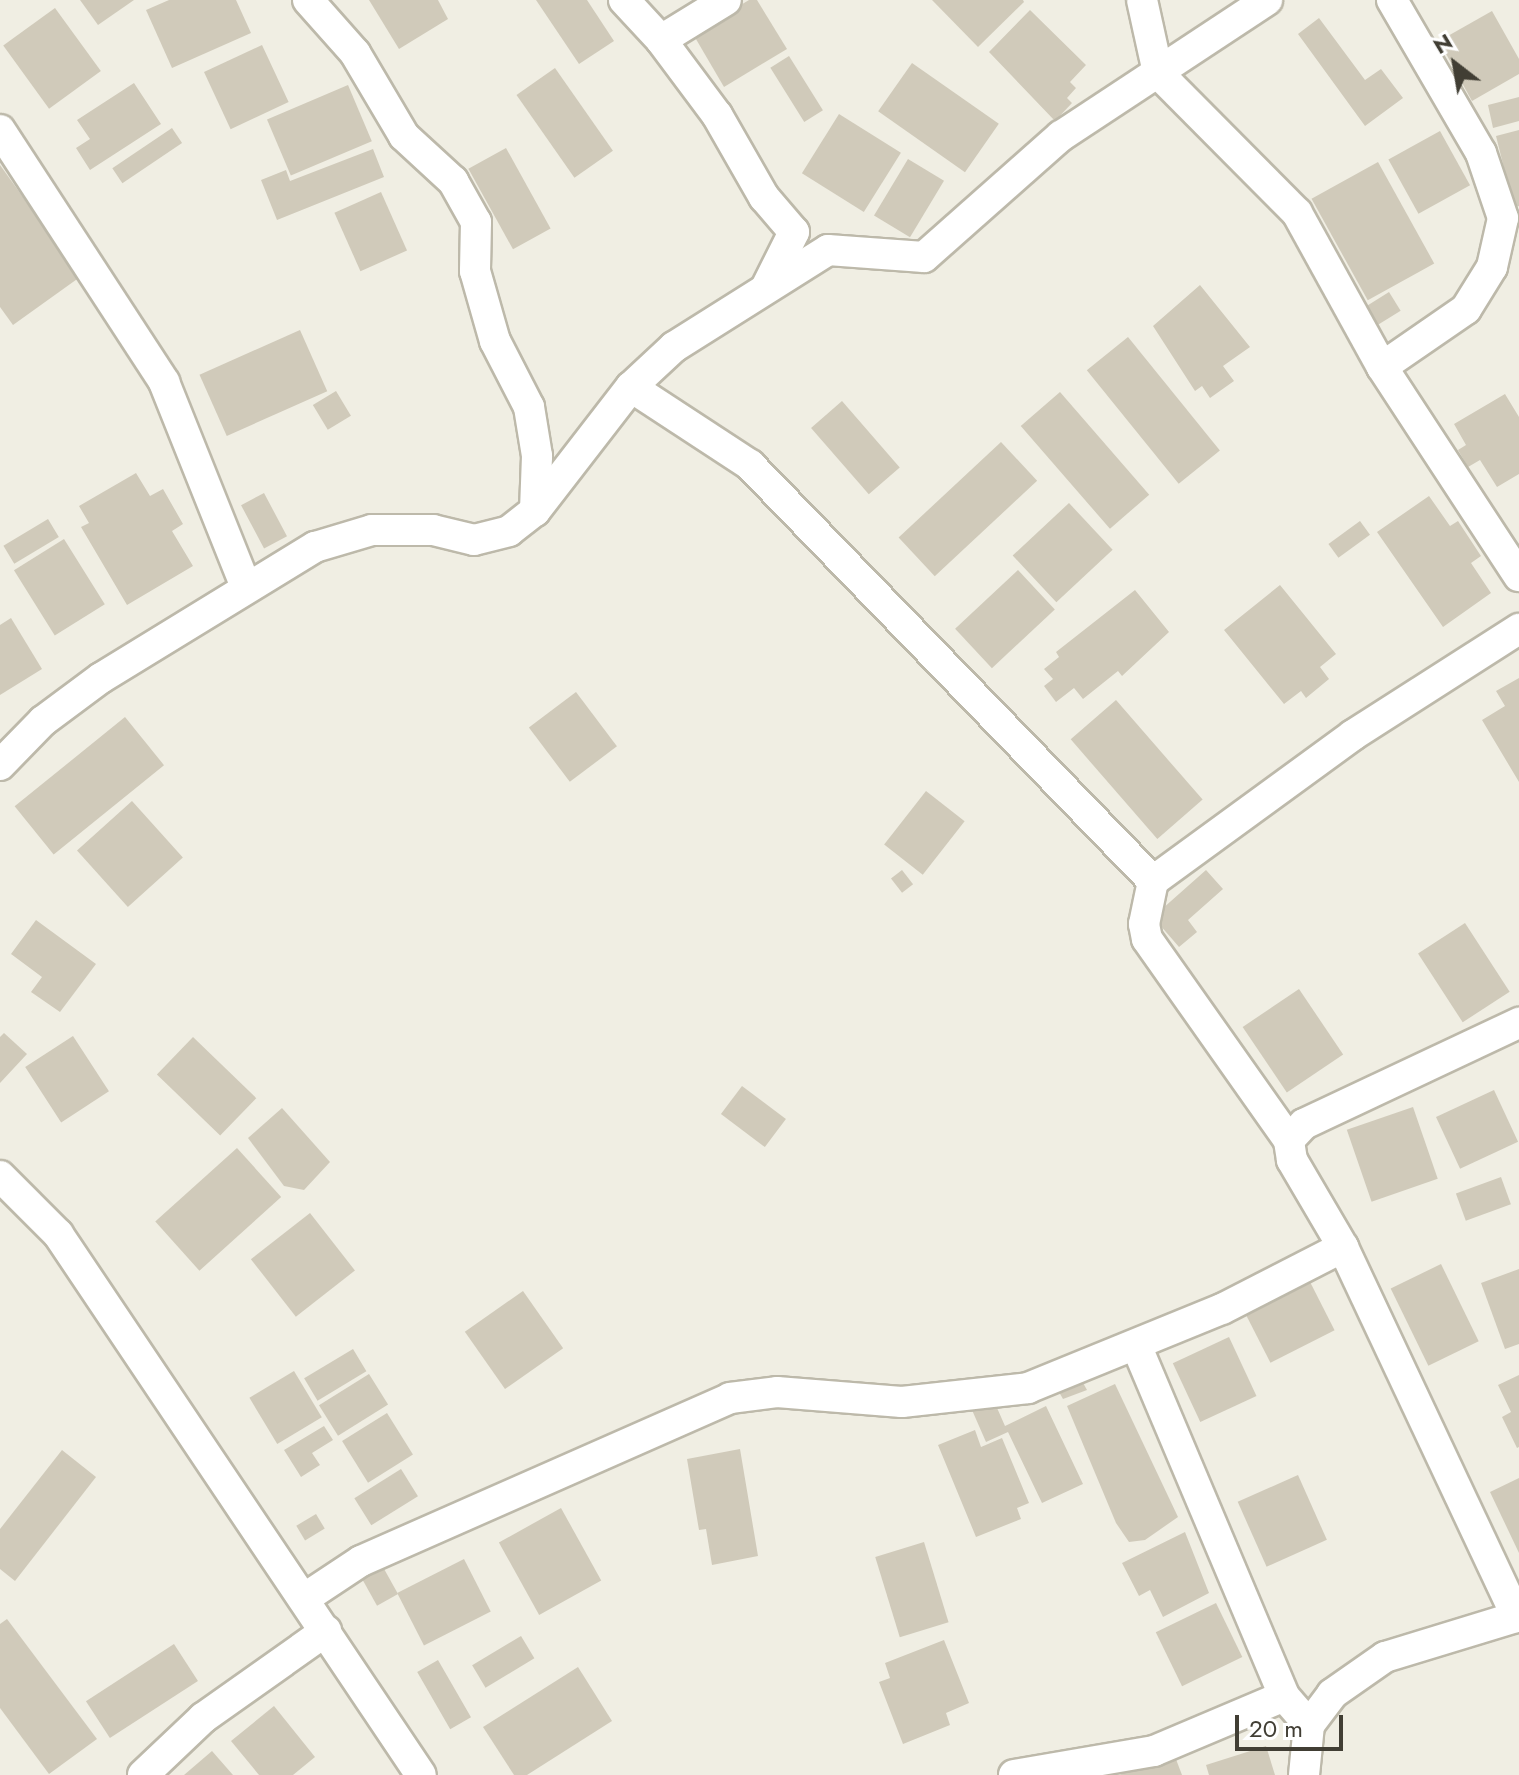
<!DOCTYPE html>
<html>
<head>
<meta charset="utf-8">
<style>
  body { margin:0 }
  #map { position:relative; width:1519px; height:1775px; overflow:hidden; background:#f0eee3; font-family:Jost,sans-serif }
  div>[style] { position:absolute }
  [style*='--x'] { left:calc(var(--x)*1px); top:calc(var(--y)*1px); width:calc(var(--w)*1px); rotate:calc(var(--a)*1deg) }
  .building>* { inset:0; background:#d0caba; transform-origin:0 0 }
  .roads { filter:drop-shadow(2px 0 #bdb9aa) drop-shadow(-2px 0 #bdb9aa) drop-shadow(0 2px #bdb9aa) drop-shadow(0 -2px #bdb9aa) }
  .street>* { height:30px; margin:-15px; padding:0 15px; transform-origin:15px; border-radius:15px; background:#fff }
  span { translate:-50% -50%; white-space:nowrap; text-align:center; line-height:1.15; -webkit-text-stroke:6px #fff; paint-order:stroke }
  .north { position:absolute; left:1415px; top:24px; width:80px; height:80px; -webkit-text-stroke:6px #fff; paint-order:stroke; rotate:329deg; font-size:22px; font-weight:700; line-height:32px; text-align:center; color:#413e34 }
  .north::after { content:''; display:block; margin:auto; width:28px; height:36px; background:#413e34; clip-path:polygon(50% 0,100% 100%,50% 72%,0 100%) }
  .scale { position:absolute; left:1235px; top:1715px; width:108px; height:36px; box-sizing:border-box; border:4px solid #413e34; border-top:0; padding-left:10px; font-size:24px; line-height:28px; white-space:nowrap; color:#413e34; -webkit-text-stroke:6px #fff; paint-order:stroke }
</style>
</head>
<body>
<div id="map">
  <div class="building">
    <div style="clip-path:polygon(80px 0,134px 0,98px 25px)"></div>
    <div style="clip-path:polygon(169px 0,236px 0,251px 33px,172px 68px,146px 10px)"></div>
    <div style="clip-path:polygon(369px 0,438px 0,448px 19px,399px 49px)"></div>
    <div style="clip-path:polygon(536px 0,587px 0,614px 41px,579px 64px)"></div>
    <div style="clip-path:polygon(749px 0,757px 0,787px 49px,724px 87px,693px 34px)"></div>
    <div style="clip-path:polygon(932px 0,1023px 0,1024px 2px,978px 47px)"></div>
    <div style="left:55px;top:8px;width:78px;height:64px;rotate:54deg"></div>
    <div style="clip-path:polygon(1030px 10px,1086px 65px,1070px 82px,1076px 88px,1067px 98px,1072px 103px,1055px 121px,989px 52px)"></div>
    <div style="clip-path:polygon(1492px 11px,1519px 59px,1519px 74px,1472px 101px,1439px 41px)"></div>
    <div style="clip-path:polygon(1319px 18px,1365px 80px,1381px 69px,1403px 98px,1365px 126px,1298px 34px)"></div>
    <div style="left:262px;top:45px;width:63px;height:64px;rotate:65deg"></div>
    <div style="left:789px;top:56px;width:64px;height:22px;rotate:58deg"></div>
    <div style="left:912px;top:63px;width:106px;height:59px;rotate:35deg"></div>
    <div style="left:555px;top:68px;width:101px;height:47px;rotate:55deg"></div>
    <div style="clip-path:polygon(134px 83px,161px 124px,90px 170px,76px 148px,90px 139px,77px 120px)"></div>
    <div style="left:348px;top:85px;width:61px;height:88px;rotate:67deg"></div>
    <div style="clip-path:polygon(1519px 97px,1519px 121px,1493px 128px,1488px 105px)"></div>
    <div style="left:839px;top:114px;width:73px;height:70px;rotate:32deg"></div>
    <div style="left:172px;top:128px;width:18px;height:72px;rotate:56deg"></div>
    <div style="clip-path:polygon(1519px 130px,1519px 206px,1514px 208px,1496px 136px)"></div>
    <div style="left:1440px;top:131px;width:62px;height:59px;rotate:61deg"></div>
    <div style="left:506px;top:148px;width:92px;height:43px;rotate:61deg"></div>
    <div style="clip-path:polygon(373px 149px,384px 177px,277px 220px,261px 180px,286px 170px,290px 181px)"></div>
    <div style="left:908px;top:159px;width:42px;height:66px;rotate:31deg"></div>
    <div style="left:1378px;top:162px;width:116px;height:76px;rotate:61deg"></div>
    <div style="clip-path:polygon(0 165px,80px 277px,13px 325px,0 307px)"></div>
    <div style="left:381px;top:192px;width:64px;height:51px;rotate:66deg"></div>
    <div style="clip-path:polygon(1200px 285px,1250px 347px,1223px 366px,1234px 381px,1210px 398px,1202px 386px,1195px 391px,1153px 326px)"></div>
    <div style="left:1389px;top:292px;width:22px;height:31px;rotate:58deg"></div>
    <div style="left:300px;top:330px;width:67px;height:110px;rotate:66deg"></div>
    <div style="left:1128px;top:337px;width:146px;height:53px;rotate:51deg"></div>
    <div style="left:336px;top:391px;width:29px;height:27px;rotate:59deg"></div>
    <div style="left:1060px;top:392px;width:136px;height:52px;rotate:49deg"></div>
    <div style="clip-path:polygon(1505px 394px,1519px 417px,1519px 474px,1497px 487px,1480px 460px,1468px 467px,1458px 450px,1466px 445px,1454px 424px)"></div>
    <div style="left:842px;top:401px;width:88px;height:41px;rotate:49deg"></div>
    <div style="left:1001px;top:442px;width:53px;height:140px;rotate:47deg"></div>
    <div style="clip-path:polygon(136px 473px,150px 496px,163px 489px,183px 524px,172px 531px,193px 566px,127px 605px,81px 527px,89px 523px,79px 506px)"></div>
    <div style="left:264px;top:493px;width:49px;height:26px;rotate:62deg"></div>
    <div style="clip-path:polygon(1429px 496px,1450px 526px,1458px 521px,1481px 556px,1471px 563px,1491px 593px,1443px 627px,1377px 532px)"></div>
    <div style="left:1069px;top:503px;width:64px;height:77px;rotate:47deg"></div>
    <div style="left:48px;top:519px;width:21px;height:52px;rotate:59deg"></div>
    <div style="left:1360px;top:521px;width:17px;height:39px;rotate:54deg"></div>
    <div style="left:64px;top:539px;width:77px;height:59px;rotate:58deg"></div>
    <div style="left:1018px;top:570px;width:54px;height:86px;rotate:47deg"></div>
    <div style="clip-path:polygon(1280px 585px,1336px 654px,1320px 667px,1329px 679px,1306px 698px,1301px 691px,1284px 704px,1224px 630px)"></div>
    <div style="clip-path:polygon(1135px 590px,1169px 632px,1122px 676px,1118px 671px,1083px 699px,1074px 688px,1056px 702px,1044px 686px,1053px 679px,1044px 669px,1059px 657px,1056px 652px)"></div>
    <div style="clip-path:polygon(11px 618px,42px 669px,0 695px,0 625px)"></div>
    <div style="clip-path:polygon(1519px 678px,1519px 782px,1482px 720px,1505px 706px,1496px 691px)"></div>
    <div style="left:576px;top:692px;width:68px;height:59px;rotate:53deg"></div>
    <div style="left:1116px;top:700px;width:132px;height:60px;rotate:49deg"></div>
    <div style="left:125px;top:717px;width:62px;height:142px;rotate:51deg"></div>
    <div style="left:926px;top:791px;width:49px;height:68px;rotate:38deg"></div>
    <div style="left:132px;top:801px;width:76px;height:74px;rotate:48deg"></div>
    <div style="left:902px;top:870px;width:18px;height:14px;rotate:52deg"></div>
    <div style="clip-path:polygon(1206px 870px,1223px 889px,1188px 920px,1197px 932px,1179px 947px,1153px 917px)"></div>
    <div style="clip-path:polygon(36px 920px,96px 964px,60px 1012px,31px 992px,42px 977px,11px 954px)"></div>
    <div style="left:1465px;top:923px;width:82px;height:56px;rotate:57deg"></div>
    <div style="left:1299px;top:989px;width:79px;height:68px;rotate:56deg"></div>
    <div style="clip-path:polygon(4px 1033px,27px 1054px,0 1083px,0 1037px)"></div>
    <div style="left:73px;top:1036px;width:66px;height:57px;rotate:57deg"></div>
    <div style="left:193px;top:1037px;width:88px;height:52px;rotate:44deg"></div>
    <div style="left:742px;top:1086px;width:55px;height:35px;rotate:37deg"></div>
    <div style="left:1494px;top:1090px;width:57px;height:64px;rotate:65deg"></div>
    <div style="left:1413px;top:1107px;width:76px;height:70px;rotate:71deg"></div>
    <div style="clip-path:polygon(282px 1108px,330px 1162px,304px 1190px,284px 1186px,248px 1138px)"></div>
    <div style="left:237px;top:1148px;width:66px;height:110px;rotate:48deg"></div>
    <div style="left:1501px;top:1177px;width:29px;height:48px;rotate:70deg"></div>
    <div style="left:310px;top:1213px;width:73px;height:75px;rotate:52deg"></div>
    <div style="left:1441px;top:1264px;width:86px;height:56px;rotate:64deg"></div>
    <div style="clip-path:polygon(1519px 1269px,1519px 1344px,1505px 1349px,1481px 1283px)"></div>
    <div style="left:1306px;top:1274px;width:63px;height:72px;rotate:63deg"></div>
    <div style="left:523px;top:1291px;width:70px;height:71px;rotate:55deg"></div>
    <div style="left:1229px;top:1337px;width:65px;height:62px;rotate:65deg"></div>
    <div style="left:353px;top:1349px;width:26px;height:57px;rotate:59deg"></div>
    <div style="left:294px;top:1371px;width:54px;height:52px;rotate:59deg"></div>
    <div style="clip-path:polygon(1077px 1372px,1087px 1390px,1063px 1399px,1055px 1385px)"></div>
    <div style="left:369px;top:1374px;width:36px;height:59px;rotate:58deg"></div>
    <div style="clip-path:polygon(1519px 1375px,1519px 1447px,1517px 1448px,1502px 1417px,1511px 1412px,1498px 1385px)"></div>
    <div style="clip-path:polygon(1115px 1384px,1178px 1517px,1145px 1540px,1129px 1542px,1116px 1523px,1067px 1406px)"></div>
    <div style="clip-path:polygon(994px 1401px,1005px 1426px,1046px 1406px,1083px 1484px,1042px 1503px,1008px 1432px,986px 1442px,972px 1410px)"></div>
    <div style="left:387px;top:1413px;width:49px;height:53px;rotate:58deg"></div>
    <div style="clip-path:polygon(324px 1426px,333px 1440px,312px 1453px,320px 1465px,301px 1477px,284px 1450px)"></div>
    <div style="clip-path:polygon(975px 1430px,981px 1447px,1002px 1438px,1029px 1503px,1017px 1508px,1021px 1519px,976px 1537px,938px 1445px)"></div>
    <div style="clip-path:polygon(740px 1449px,758px 1556px,712px 1565px,706px 1529px,699px 1530px,687px 1459px)"></div>
    <div style="clip-path:polygon(62px 1450px,96px 1477px,15px 1581px,0 1569px,0 1529px)"></div>
    <div style="left:401px;top:1469px;width:32px;height:55px;rotate:58deg"></div>
    <div style="left:1298px;top:1475px;width:71px;height:66px;rotate:66deg"></div>
    <div style="clip-path:polygon(1519px 1478px,1519px 1553px,1490px 1492px)"></div>
    <div style="left:561px;top:1508px;width:83px;height:71px;rotate:61deg"></div>
    <div style="left:316px;top:1514px;width:17px;height:23px;rotate:59deg"></div>
    <div style="clip-path:polygon(1185px 1532px,1209px 1593px,1163px 1617px,1150px 1590px,1139px 1596px,1122px 1563px)"></div>
    <div style="left:924px;top:1542px;width:84px;height:51px;rotate:73deg"></div>
    <div style="left:464px;top:1559px;width:59px;height:75px;rotate:63deg"></div>
    <div style="left:383px;top:1567px;width:31px;height:24px;rotate:61deg"></div>
    <div style="left:1216px;top:1603px;width:60px;height:67px;rotate:64deg"></div>
    <div style="clip-path:polygon(7px 1619px,97px 1739px,49px 1774px,0 1708px,0 1624px)"></div>
    <div style="left:521px;top:1636px;width:26px;height:57px;rotate:59deg"></div>
    <div style="clip-path:polygon(944px 1640px,969px 1703px,946px 1713px,950px 1725px,903px 1744px,879px 1682px,890px 1678px,885px 1663px)"></div>
    <div style="left:174px;top:1644px;width:44px;height:105px;rotate:57deg"></div>
    <div style="left:438px;top:1660px;width:66px;height:24px;rotate:60deg"></div>
    <div style="clip-path:polygon(578px 1667px,612px 1721px,527px 1775px,514px 1775px,483px 1727px)"></div>
    <div style="clip-path:polygon(274px 1706px,315px 1757px,293px 1775px,259px 1775px,231px 1741px)"></div>
    <div style="clip-path:polygon(1266px 1746px,1275px 1775px,1209px 1775px,1206px 1765px)"></div>
    <div style="clip-path:polygon(212px 1751px,233px 1775px,184px 1775px)"></div>
    <div style="clip-path:polygon(1174px 1754px,1182px 1775px,1119px 1775px)"></div>
  </div>
  <div class="roads">
    <div class="street">
      <div style="--x:308;--y:0;--w:71;--a:48.4"></div>
      <div style="--x:355;--y:53;--w:96;--a:59.4"></div>
      <div style="--x:404;--y:136;--w:67;--a:42.6"></div>
      <div style="--x:453;--y:181;--w:47;--a:60.7"></div>
      <div style="--x:476;--y:222;--w:49;--a:91.2"></div>
      <div style="--x:475;--y:271;--w:73;--a:74.1"></div>
      <div style="--x:495;--y:341;--w:74;--a:62.7"></div>
      <div style="--x:529;--y:407;--w:50;--a:80.7"></div>
      <div style="--x:537;--y:456;--w:55;--a:92.1"></div>
      <div style="--x:624;--y:0;--w:54;--a:47.2"></div>
      <div style="--x:661;--y:40;--w:76;--a:-31.6"></div>
      <div style="--x:1142;--y:0;--w:75;--a:77.6"></div>
      <div style="--x:1158;--y:73;--w:197;--a:45.2"></div>
      <div style="--x:1297;--y:213;--w:176;--a:61.1"></div>
      <div style="--x:1382;--y:367;--w:250;--a:56.8"></div>
      <div style="--x:661;--y:40;--w:94;--a:53.3"></div>
      <div style="--x:717;--y:115;--w:95;--a:60.2"></div>
      <div style="--x:764;--y:197;--w:46;--a:49.4"></div>
      <div style="--x:794;--y:232;--w:63;--a:116.6"></div>
      <div style="--x:0;--y:130;--w:301;--a:56.9"></div>
      <div style="--x:164;--y:382;--w:221;--a:68.2"></div>
      <div style="--x:1382;--y:367;--w:102;--a:-34.6"></div>
      <div style="--x:1466;--y:309;--w:49;--a:-58.2"></div>
      <div style="--x:1492;--y:267;--w:50;--a:-77.3"></div>
      <div style="--x:1503;--y:218;--w:69;--a:-108.7"></div>
      <div style="--x:1481;--y:153;--w:177;--a:-120.2"></div>
      <div style="--x:631;--y:387;--w:142;--a:33.2"></div>
      <div style="--x:750;--y:465;--w:579;--a:45.91"></div>
      <div style="--x:1153;--y:881;--w:248;--a:-36.1"></div>
      <div style="--x:1353;--y:735;--w:197;--a:-32.6"></div>
      <div style="--x:0;--y:765;--w:62;--a:-45.7"></div>
      <div style="--x:43;--y:721;--w:72;--a:-36.6"></div>
      <div style="--x:101;--y:678;--w:251;--a:-31.5"></div>
      <div style="--x:315;--y:547;--w:59;--a:-16.6"></div>
      <div style="--x:372;--y:530;--w:61;--a:0"></div>
      <div style="--x:433;--y:530;--w:42;--a:13.7"></div>
      <div style="--x:474;--y:540;--w:36;--a:-14"></div>
      <div style="--x:509;--y:531;--w:33;--a:-38"></div>
      <div style="--x:535;--y:511;--w:157;--a:-52.3"></div>
      <div style="--x:631;--y:387;--w:59;--a:-42.9"></div>
      <div style="--x:674;--y:347;--w:182;--a:-32.2"></div>
      <div style="--x:828;--y:250;--w:96;--a:4.2"></div>
      <div style="--x:924;--y:257;--w:183;--a:-41.5"></div>
      <div style="--x:1061;--y:136;--w:247;--a:-33.4"></div>
      <div style="--x:1153;--y:881;--w:44;--a:101.8"></div>
      <div style="--x:1144;--y:924;--w:15;--a:79"></div>
      <div style="--x:1147;--y:939;--w:246;--a:54.8"></div>
      <div style="--x:0;--y:1176;--w:82;--a:45"></div>
      <div style="--x:58;--y:1234;--w:651;--a:56.14"></div>
      <div style="--x:1136;--y:1345;--w:381;--a:67.1"></div>
      <div style="--x:1284;--y:1696;--w:38;--a:49"></div>
      <div style="--x:305;--y:1598;--w:67;--a:-33.5"></div>
      <div style="--x:361;--y:1561;--w:403;--a:-23.8"></div>
      <div style="--x:730;--y:1398;--w:47;--a:-7.3"></div>
      <div style="--x:777;--y:1392;--w:125;--a:4.6"></div>
      <div style="--x:902;--y:1402;--w:127;--a:-6.3"></div>
      <div style="--x:1028;--y:1388;--w:209;--a:-22.2"></div>
      <div style="--x:1222;--y:1309;--w:136;--a:-27.1"></div>
      <div style="--x:1517;--y:1617;--w:409;--a:-115.2"></div>
      <div style="--x:1343;--y:1247;--w:101;--a:-120.4"></div>
      <div style="--x:1292;--y:1160;--w:20;--a:-99"></div>
      <div style="--x:1289;--y:1140;--w:22;--a:-47"></div>
      <div style="--x:1304;--y:1124;--w:238;--a:-25.2"></div>
      <div style="--x:143;--y:1775;--w:83;--a:-43.5"></div>
      <div style="--x:203;--y:1718;--w:151;--a:-35.3"></div>
      <div style="--x:1014;--y:1775;--w:142;--a:-9.7"></div>
      <div style="--x:1154;--y:1751;--w:141;--a:-22.9"></div>
      <div style="--x:1304;--y:1775;--w:50;--a:-84.3"></div>
      <div style="--x:1309;--y:1725;--w:39;--a:-53"></div>
      <div style="--x:1332;--y:1694;--w:65;--a:-34.9"></div>
      <div style="--x:1385;--y:1657;--w:140;--a:-17"></div>
    </div>
  </div>
  <div class="north">N</div>
  <div class="scale">20 m</div>
</div>
</body>
</html>
